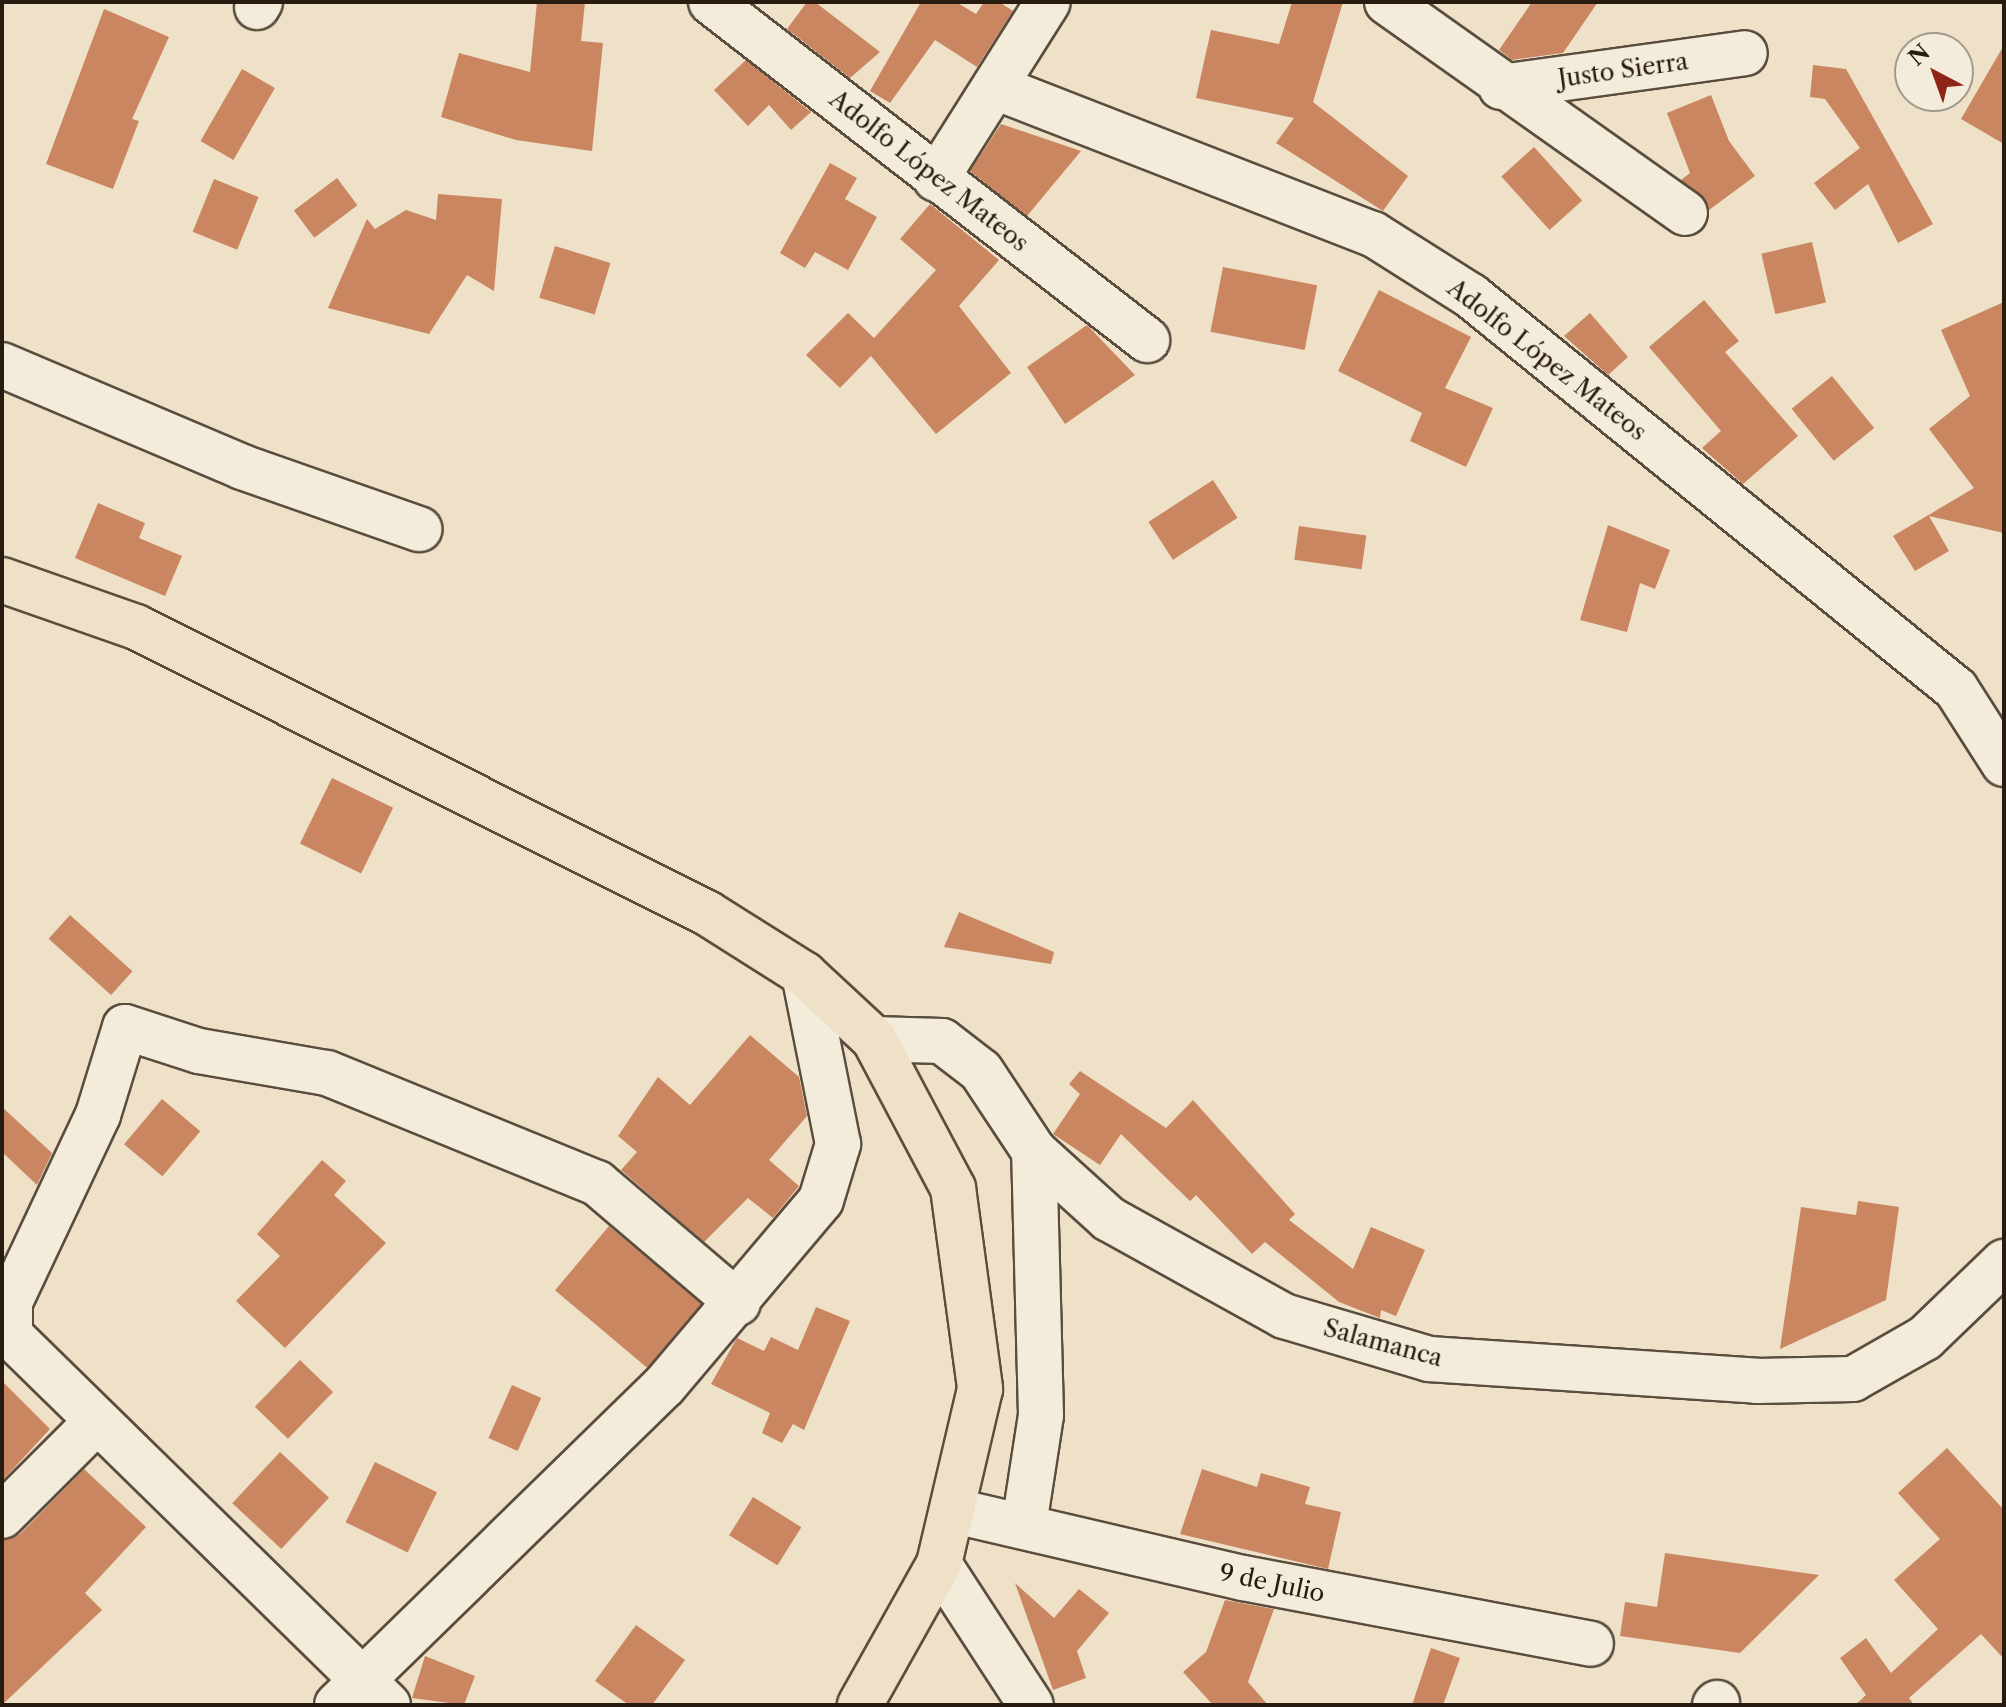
<!DOCTYPE html>
<html>
<head>
<meta charset="utf-8">
<style>
  body { margin:0 }
  #map { position:relative; width:2006px; height:1707px; overflow:hidden; background:#eee1c7; font-family:"Libre Caslon Text",serif }
  div>[style] { position:absolute }
  [style*='--x'] { left:calc(var(--x)*1px); top:calc(var(--y)*1px); width:calc(var(--w)*1px); rotate:calc(var(--a)*1deg) }
  .building>* { inset:0; background:#c98661; transform-origin:0 0 }
  .roads { filter:drop-shadow(2px 0 #5a4d3e) drop-shadow(-2px 0 #5a4d3e) drop-shadow(0 2px #5a4d3e) drop-shadow(0 -2px #5a4d3e) }
  .minor>* { height:44px; margin:-22px; padding:0 22px; transform-origin:22px; border-radius:22px; background:#f4ecdb }
  .highway>* { height:44px; margin:-22px; padding:0 22px; transform-origin:22px; border-radius:22px; background:#eee1c7 }
  span { translate:-50% -50%; white-space:nowrap; text-align:center; line-height:1.15; -webkit-text-stroke:8px #f4ecdb; paint-order:stroke }
  .street-label { font-size:24px; color:#281c10 }
  .frame { position:absolute; inset:0; border:4px solid #281c10; pointer-events:none }
  .north { position:absolute; left:1894px; top:32px; width:80px; height:80px; box-sizing:border-box; background:#f4ecdb; border:2px solid #a2998a; border-radius:50%; rotate:319deg; font-size:22px; font-weight:700; line-height:32px; text-align:center; color:#281c10 }
  .north::after { content:''; display:block; margin:auto; width:28px; height:36px; background:#8f2418; clip-path:polygon(50% 0,100% 100%,50% 72%,0 100%) }
</style>
</head>
<body>
<div id="map">
  <div class="building">
    <div style="clip-path:polygon(537px 2px,585px 2px,581px 41px,603px 43px,592px 151px,516px 140px,441px 117px,459px 53px,530px 72px)"></div>
    <div style="clip-path:polygon(807px 2px,815px 2px,880px 52px,850px 78px,787px 29px)"></div>
    <div style="clip-path:polygon(921px 2px,956px 2px,976px 14px,984px 2px,999px 2px,1013px 11px,977px 67px,935px 40px,890px 103px,870px 91px)"></div>
    <div style="clip-path:polygon(1292px 2px,1343px 2px,1313px 102px,1408px 176px,1383px 211px,1276px 143px,1294px 118px,1196px 98px,1211px 30px,1279px 44px)"></div>
    <div style="clip-path:polygon(1532px 2px,1598px 2px,1563px 53px,1512px 60px,1499px 50px)"></div>
    <div style="clip-path:polygon(104px 9px,169px 37px,132px 119px,139px 121px,113px 189px,46px 164px)"></div>
    <div style="clip-path:polygon(2004px 45px,2004px 144px,1961px 119px)"></div>
    <div style="clip-path:polygon(746px 60px,811px 112px,791px 130px,769px 105px,748px 126px,714px 90px)"></div>
    <div style="clip-path:polygon(1813px 65px,1846px 69px,1933px 224px,1898px 243px,1868px 184px,1835px 210px,1814px 183px,1860px 148px,1825px 99px,1810px 97px)"></div>
    <div style="left:242px;top:69px;width:38px;height:83px;rotate:30deg"></div>
    <div style="clip-path:polygon(1711px 95px,1729px 141px,1755px 176px,1709px 210px,1681px 180px,1690px 173px,1667px 113px)"></div>
    <div style="clip-path:polygon(1001px 124px,1081px 151px,1027px 216px,970px 171px)"></div>
    <div style="left:1534px;top:147px;width:72px;height:44px;rotate:48deg"></div>
    <div style="clip-path:polygon(830px 163px,857px 178px,845px 199px,877px 217px,848px 270px,815px 252px,805px 268px,780px 253px)"></div>
    <div style="left:337px;top:178px;width:34px;height:54px;rotate:53deg"></div>
    <div style="left:214px;top:179px;width:48px;height:57px;rotate:22deg"></div>
    <div style="clip-path:polygon(438px 194px,502px 199px,494px 291px,467px 275px,429px 334px,328px 308px,367px 219px,375px 229px,406px 210px,436px 220px)"></div>
    <div style="clip-path:polygon(930px 204px,999px 260px,959px 306px,1011px 373px,936px 434px,871px 356px,840px 388px,806px 355px,848px 313px,874px 338px,936px 270px,900px 239px)"></div>
    <div style="left:1812px;top:242px;width:62px;height:52px;rotate:77deg"></div>
    <div style="left:555px;top:246px;width:58px;height:54px;rotate:17deg"></div>
    <div style="left:1223px;top:267px;width:96px;height:66px;rotate:11deg"></div>
    <div style="clip-path:polygon(1379px 290px,1471px 337px,1445px 388px,1493px 408px,1466px 467px,1410px 441px,1422px 413px,1338px 371px)"></div>
    <div style="clip-path:polygon(1704px 300px,1739px 341px,1725px 352px,1798px 436px,1743px 484px,1702px 448px,1721px 431px,1649px 347px)"></div>
    <div style="clip-path:polygon(2004px 302px,2004px 533px,1929px 516px,1949px 551px,1915px 571px,1893px 536px,1974px 488px,1929px 429px,1970px 396px,1941px 330px)"></div>
    <div style="clip-path:polygon(1590px 313px,1628px 357px,1608px 375px,1564px 336px)"></div>
    <div style="clip-path:polygon(1087px 325px,1135px 375px,1065px 424px,1027px 367px)"></div>
    <div style="left:1832px;top:376px;width:67px;height:52px;rotate:51deg"></div>
    <div style="left:1213px;top:480px;width:45px;height:77px;rotate:57deg"></div>
    <div style="clip-path:polygon(98px 503px,145px 523px,139px 538px,182px 556px,165px 596px,75px 558px)"></div>
    <div style="clip-path:polygon(1608px 525px,1670px 550px,1655px 589px,1640px 583px,1627px 632px,1580px 620px)"></div>
    <div style="left:1299px;top:526px;width:68px;height:34px;rotate:8deg"></div>
    <div style="left:332px;top:778px;width:68px;height:73px;rotate:26deg"></div>
    <div style="clip-path:polygon(959px 912px,1054px 952px,1051px 964px,944px 947px)"></div>
    <div style="left:70px;top:915px;width:84px;height:32px;rotate:42deg"></div>
    <div style="clip-path:polygon(750px 1035px,799px 1077px,807px 1116px,769px 1160px,799px 1186px,773px 1218px,748px 1198px,704px 1242px,621px 1170px,637px 1152px,618px 1136px,658px 1077px,690px 1105px)"></div>
    <div style="clip-path:polygon(1080px 1071px,1166px 1128px,1193px 1100px,1295px 1214px,1289px 1220px,1353px 1269px,1371px 1227px,1425px 1250px,1396px 1316px,1381px 1310px,1380px 1318px,1339px 1302px,1265px 1242px,1252px 1254px,1196px 1195px,1190px 1201px,1121px 1134px,1100px 1165px,1053px 1134px,1080px 1094px,1069px 1084px)"></div>
    <div style="left:162px;top:1099px;width:50px;height:59px;rotate:40deg"></div>
    <div style="clip-path:polygon(2px 1107px,52px 1153px,37px 1185px,2px 1152px)"></div>
    <div style="clip-path:polygon(322px 1160px,346px 1181px,334px 1195px,386px 1243px,285px 1348px,236px 1301px,280px 1256px,257px 1234px)"></div>
    <div style="clip-path:polygon(1858px 1201px,1899px 1207px,1886px 1300px,1780px 1349px,1801px 1207px,1856px 1215px)"></div>
    <div style="left:609px;top:1226px;width:121px;height:84px;rotate:40deg"></div>
    <div style="clip-path:polygon(816px 1307px,850px 1321px,804px 1430px,793px 1424px,782px 1443px,762px 1433px,770px 1413px,711px 1384px,737px 1338px,764px 1351px,771px 1337px,798px 1350px)"></div>
    <div style="left:300px;top:1360px;width:46px;height:65px;rotate:44deg"></div>
    <div style="clip-path:polygon(2px 1381px,50px 1429px,2px 1481px)"></div>
    <div style="left:512px;top:1385px;width:32px;height:58px;rotate:24deg"></div>
    <div style="clip-path:polygon(1947px 1448px,2004px 1510px,2004px 1659px,1981px 1634px,1909px 1698px,1914px 1705px,1855px 1705px,1866px 1695px,1840px 1658px,1866px 1638px,1891px 1673px,1938px 1629px,1894px 1580px,1940px 1539px,1898px 1493px)"></div>
    <div style="left:280px;top:1452px;width:67px;height:70px;rotate:43deg"></div>
    <div style="left:375px;top:1462px;width:69px;height:67px;rotate:26deg"></div>
    <div style="clip-path:polygon(84px 1469px,146px 1527px,85px 1593px,102px 1610px,2px 1705px,2px 1540px,20px 1534px)"></div>
    <div style="clip-path:polygon(1202px 1469px,1257px 1487px,1261px 1473px,1310px 1487px,1305px 1504px,1341px 1512px,1328px 1569px,1180px 1534px)"></div>
    <div style="left:753px;top:1497px;width:57px;height:45px;rotate:32deg"></div>
    <div style="clip-path:polygon(1665px 1553px,1819px 1575px,1740px 1653px,1620px 1636px,1625px 1602px,1657px 1607px)"></div>
    <div style="clip-path:polygon(1015px 1583px,1054px 1618px,1079px 1589px,1109px 1613px,1077px 1651px,1086px 1678px,1053px 1690px)"></div>
    <div style="clip-path:polygon(1225px 1600px,1274px 1609px,1248px 1682px,1268px 1705px,1213px 1705px,1183px 1672px,1206px 1652px)"></div>
    <div style="clip-path:polygon(636px 1625px,685px 1660px,652px 1705px,629px 1705px,595px 1681px)"></div>
    <div style="clip-path:polygon(1431px 1648px,1460px 1658px,1443px 1705px,1412px 1705px)"></div>
    <div style="clip-path:polygon(425px 1656px,475px 1676px,464px 1705px,412px 1698px)"></div>
  </div>
  <div class="roads">
    <div class="minor">
      <div style="--x:711;--y:2;--w:552;--a:37.78"></div>
      <div style="--x:1387;--y:2;--w:365;--a:35.3"></div>
      <div style="--x:257;--y:7;--w:6;--a:-59"></div>
      <div style="--x:995;--y:87;--w:406;--a:21.3"></div>
      <div style="--x:1373;--y:234;--w:116;--a:32.3"></div>
      <div style="--x:1471;--y:296;--w:624;--a:39.02"></div>
      <div style="--x:1956;--y:689;--w:89;--a:57.4"></div>
      <div style="--x:1501;--y:87;--w:246;--a:-7.9"></div>
      <div style="--x:936;--y:179;--w:209;--a:-57.7"></div>
      <div style="--x:2;--y:365;--w:261;--a:23"></div>
      <div style="--x:242;--y:467;--w:188;--a:19.3"></div>
      <div style="--x:874;--y:1039;--w:68;--a:1.7"></div>
      <div style="--x:942;--y:1041;--w:49;--a:37.6"></div>
      <div style="--x:981;--y:1071;--w:96;--a:56.5"></div>
      <div style="--x:1034;--y:1151;--w:101;--a:42.2"></div>
      <div style="--x:1109;--y:1219;--w:200;--a:29"></div>
      <div style="--x:1284;--y:1316;--w:151;--a:16.5"></div>
      <div style="--x:1429;--y:1359;--w:329;--a:3.8"></div>
      <div style="--x:1757;--y:1381;--w:96;--a:-1.2"></div>
      <div style="--x:1853;--y:1379;--w:83;--a:-29.7"></div>
      <div style="--x:1925;--y:1338;--w:110;--a:-43.9"></div>
      <div style="--x:955;--y:1511;--w:296;--a:13.1"></div>
      <div style="--x:1243;--y:1578;--w:354;--a:10.7"></div>
      <div style="--x:2;--y:1516;--w:134;--a:-45"></div>
      <div style="--x:1024;--y:1525;--w:111;--a:-81.2"></div>
      <div style="--x:1041;--y:1415;--w:264;--a:-91.5"></div>
      <div style="--x:939;--y:1564;--w:168;--a:56.9"></div>
      <div style="--x:337;--y:1705;--w:457;--a:-44.3"></div>
      <div style="--x:664;--y:1386;--w:243;--a:-49.8"></div>
      <div style="--x:821;--y:1200;--w:59;--a:-73.1"></div>
      <div style="--x:838;--y:1144;--w:173;--a:-101.3"></div>
      <div style="--x:388;--y:1705;--w:529;--a:-135.61"></div>
      <div style="--x:10;--y:1335;--w:33;--a:-90"></div>
      <div style="--x:10;--y:1302;--w:207;--a:-64.8"></div>
      <div style="--x:98;--y:1115;--w:92;--a:-72.9"></div>
      <div style="--x:125;--y:1027;--w:78;--a:18"></div>
      <div style="--x:199;--y:1051;--w:130;--a:9.8"></div>
      <div style="--x:327;--y:1073;--w:292;--a:22.2"></div>
      <div style="--x:597;--y:1183;--w:185;--a:40.4"></div>
      <div style="--x:1715;--y:1705;--w:3;--a:-45"></div>
    </div>
    <div class="highway">
      <div style="--x:2;--y:580;--w:142;--a:19.3"></div>
      <div style="--x:136;--y:627;--w:639;--a:26.61"></div>
      <div style="--x:707;--y:913;--w:115;--a:32.2"></div>
      <div style="--x:804;--y:974;--w:96;--a:42.9"></div>
      <div style="--x:874;--y:1039;--w:169;--a:62.1"></div>
      <div style="--x:953;--y:1188;--w:203;--a:82.3"></div>
      <div style="--x:980;--y:1389;--w:180;--a:103.2"></div>
      <div style="--x:939;--y:1564;--w:162;--a:119.3"></div>
    </div>
  </div>
  <div class="street-label">
    <span style="left:1623px;top:70px;rotate:-8deg">Justo Sierra</span>
    <span style="left:929px;top:171px;rotate:38deg">Adolfo López Mateos</span>
    <span style="left:1547px;top:360px;rotate:38deg">Adolfo López Mateos</span>
    <span style="left:1383px;top:1343px;rotate:15deg">Salamanca</span>
    <span style="left:1272px;top:1583px;rotate:12deg">9 de Julio</span>
  </div>
  <div class="frame"></div>
  <div class="north">N</div>
</div>
</body>
</html>
